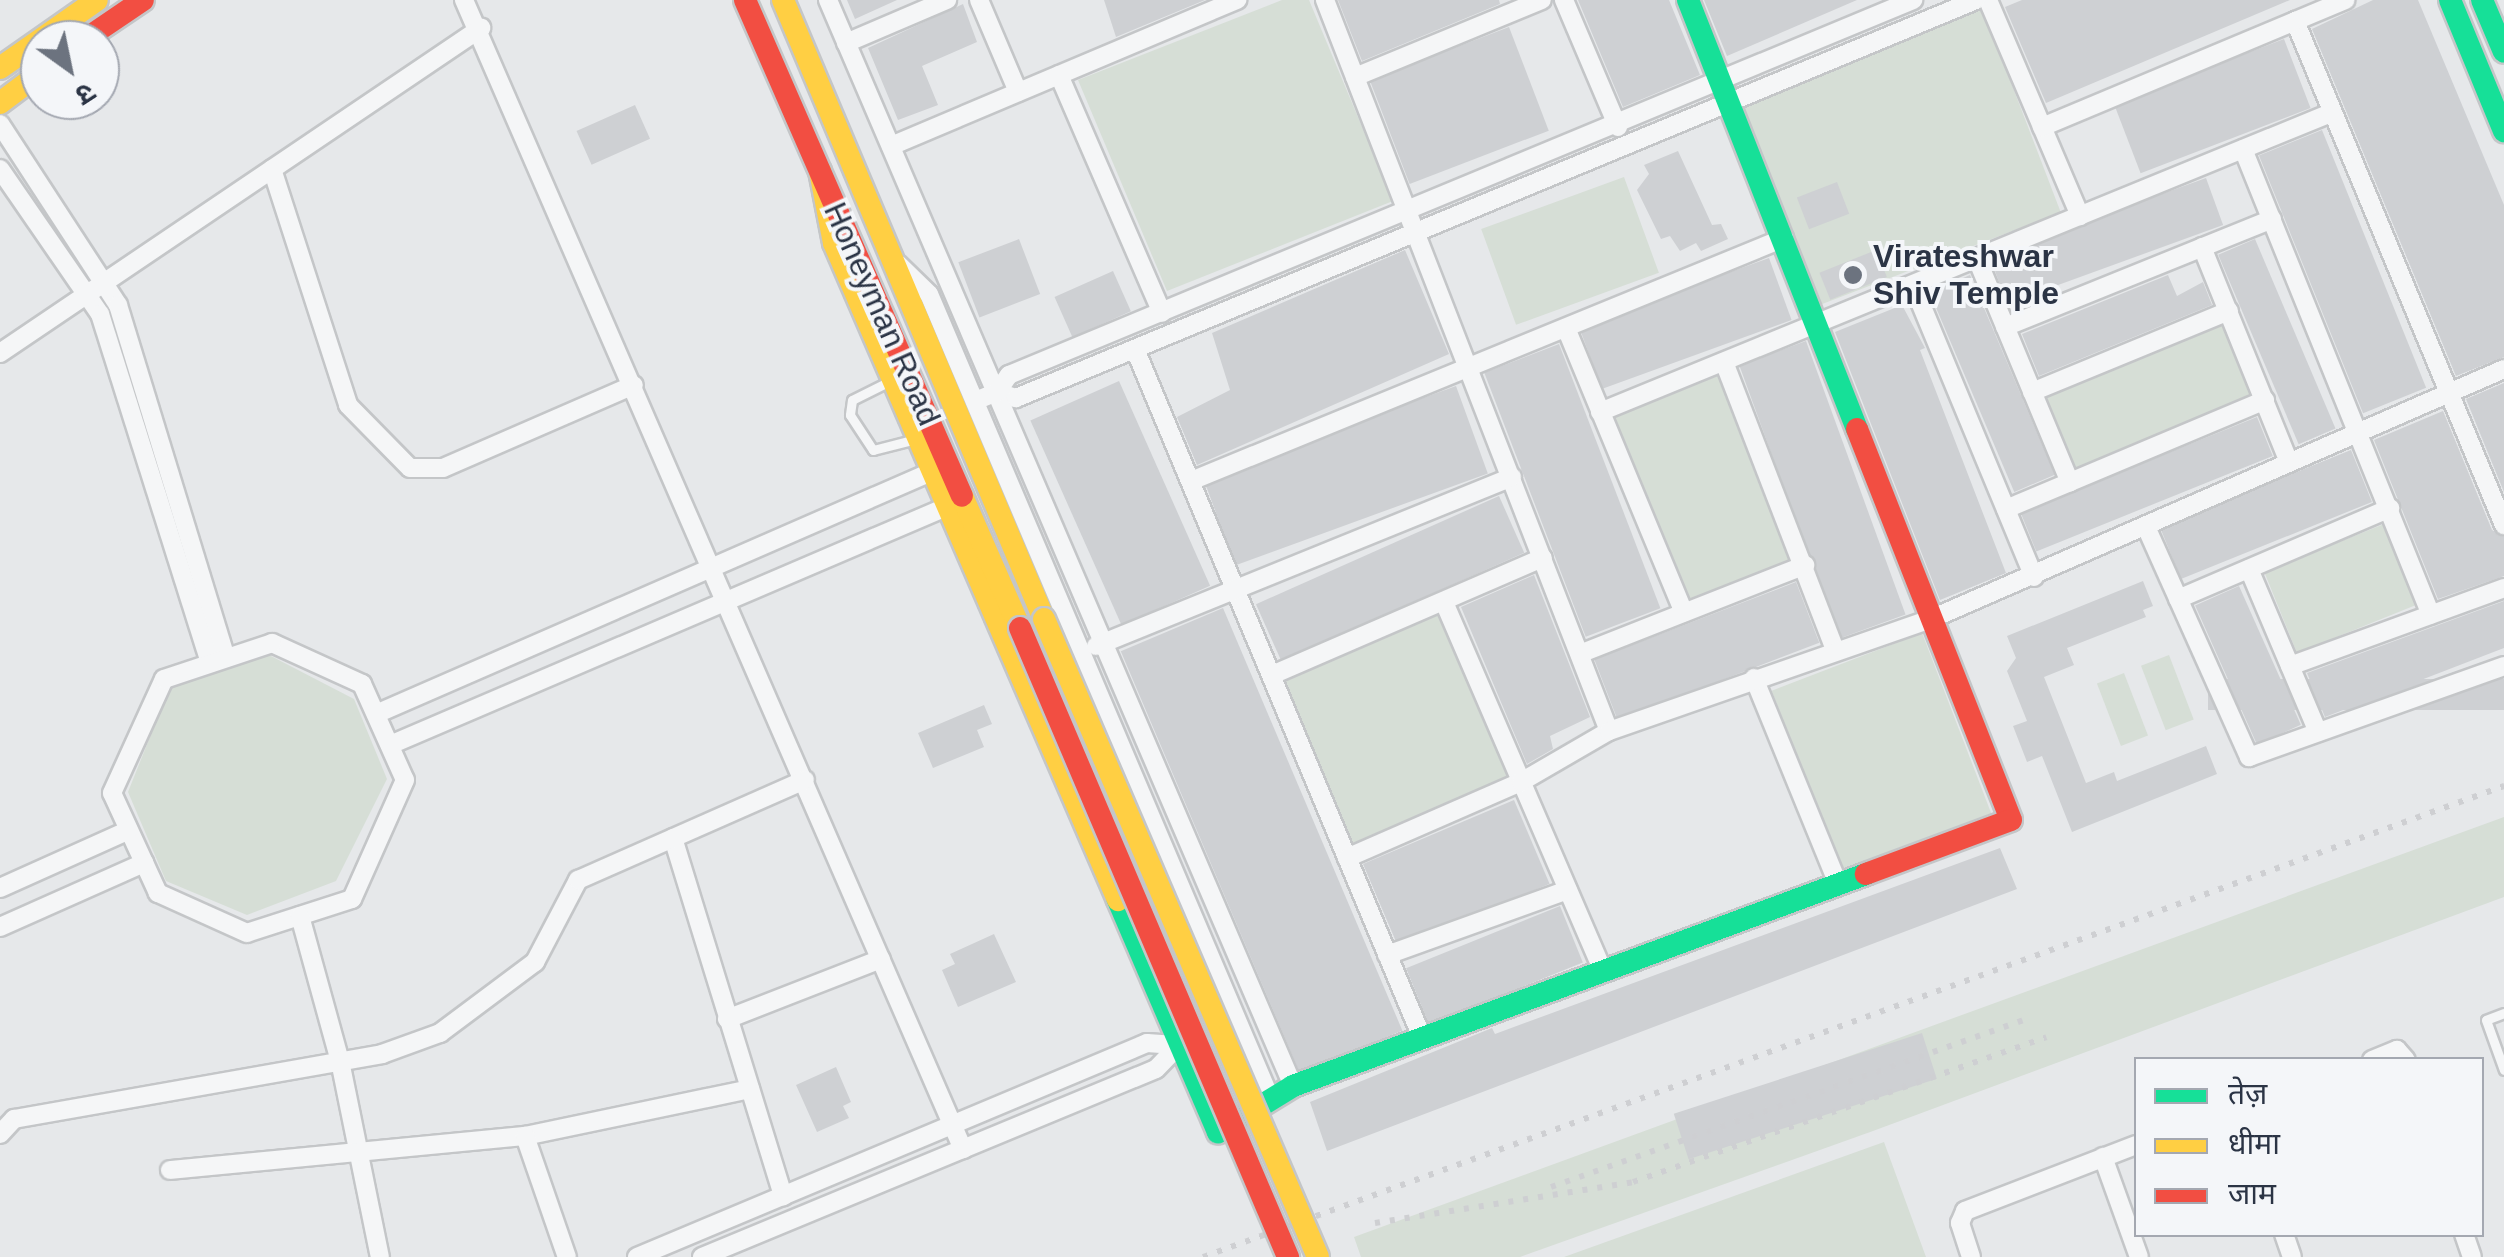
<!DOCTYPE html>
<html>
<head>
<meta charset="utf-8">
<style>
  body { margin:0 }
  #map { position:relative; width:2504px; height:1257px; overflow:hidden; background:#e6e8ea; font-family:Arial,"Noto Sans Devanagari",sans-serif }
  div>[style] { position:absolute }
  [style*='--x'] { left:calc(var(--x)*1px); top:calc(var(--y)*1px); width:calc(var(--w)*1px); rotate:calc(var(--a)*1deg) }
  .green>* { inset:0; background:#d6ded6; transform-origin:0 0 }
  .building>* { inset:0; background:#ced0d3; transform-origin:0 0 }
  .roads { filter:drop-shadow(2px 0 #c4c6c8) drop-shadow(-2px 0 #c4c6c8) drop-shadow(0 2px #c4c6c8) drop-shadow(0 -2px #c4c6c8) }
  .lane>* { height:9px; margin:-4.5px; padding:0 4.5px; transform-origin:4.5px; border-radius:4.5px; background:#f5f6f7 }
  .street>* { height:18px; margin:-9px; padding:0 9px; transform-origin:9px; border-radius:9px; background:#f5f6f7 }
  .fast>* { height:22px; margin:-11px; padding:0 11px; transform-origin:11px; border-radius:11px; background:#16e098 }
  .slow>* { height:22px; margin:-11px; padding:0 11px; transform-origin:11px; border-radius:11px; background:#ffcf43 }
  .jam>* { height:22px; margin:-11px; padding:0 11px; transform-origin:11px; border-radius:11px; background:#f24e42 }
  .rail>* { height:6px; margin-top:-3px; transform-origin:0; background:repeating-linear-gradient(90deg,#cecfd2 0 5px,transparent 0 15px) }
  .bridges { filter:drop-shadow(2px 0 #c4c6c8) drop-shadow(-2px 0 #c4c6c8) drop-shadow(0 2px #c4c6c8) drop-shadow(0 -2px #c4c6c8) }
  .slow-bridge>* { height:22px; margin:-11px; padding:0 11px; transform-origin:11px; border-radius:11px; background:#ffcf43 }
  .jam-bridge>* { height:22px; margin:-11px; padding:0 11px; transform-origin:11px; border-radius:11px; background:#f24e42 }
  .dots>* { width:28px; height:28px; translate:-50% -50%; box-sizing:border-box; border:5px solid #f4f6f9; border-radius:50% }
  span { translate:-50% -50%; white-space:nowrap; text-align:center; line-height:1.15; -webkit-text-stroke:8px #f4f6f9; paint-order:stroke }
  .poi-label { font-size:32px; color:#2b3445; font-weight:700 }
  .left { translate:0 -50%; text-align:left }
  .street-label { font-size:32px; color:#2b3445 }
  .legend { position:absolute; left:2134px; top:1057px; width:350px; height:180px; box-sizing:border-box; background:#f4f6f9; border:2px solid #a4a8b1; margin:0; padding:12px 18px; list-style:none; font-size:30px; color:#2b3445 }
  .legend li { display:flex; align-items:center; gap:20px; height:50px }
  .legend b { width:50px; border:2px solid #a4a8b1 }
  .north { position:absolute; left:20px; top:20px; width:100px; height:100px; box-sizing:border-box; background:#f4f6f9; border:2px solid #a4a8b1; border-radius:50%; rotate:147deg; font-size:28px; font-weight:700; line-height:40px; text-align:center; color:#2b3445 }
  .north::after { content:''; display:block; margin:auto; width:35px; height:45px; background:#6c737f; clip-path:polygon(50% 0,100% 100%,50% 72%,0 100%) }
</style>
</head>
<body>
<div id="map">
  <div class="green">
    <div style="clip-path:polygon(1282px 0,1309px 0,1393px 201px,1167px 291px,1078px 80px)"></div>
    <div style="left:1982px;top:7px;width:220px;height:259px;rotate:69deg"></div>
    <div style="left:1624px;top:177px;width:102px;height:152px;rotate:70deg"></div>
    <div style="left:2224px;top:318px;width:87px;height:202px;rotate:66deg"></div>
    <div style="left:1719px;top:371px;width:204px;height:119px;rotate:68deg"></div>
    <div style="left:2384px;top:524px;width:87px;height:129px;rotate:68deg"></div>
    <div style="left:1443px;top:610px;width:183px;height:178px;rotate:68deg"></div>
    <div style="left:1922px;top:633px;width:196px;height:161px;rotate:69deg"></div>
    <div style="clip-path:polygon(269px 655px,354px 699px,387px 779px,336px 881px,247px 915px,166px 881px,128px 792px,170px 687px)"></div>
    <div style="left:2169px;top:655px;width:69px;height:30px;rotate:69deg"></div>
    <div style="left:2124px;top:673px;width:67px;height:29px;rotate:69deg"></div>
    <div style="clip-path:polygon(2504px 817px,2504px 897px,1873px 1131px,1520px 1257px,1361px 1257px,1354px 1237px)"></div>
    <div style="clip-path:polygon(1884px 1142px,1926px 1257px,1564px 1257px)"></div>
  </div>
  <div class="building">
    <div style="clip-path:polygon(847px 0,897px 0,855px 19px)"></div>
    <div style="clip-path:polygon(1104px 0,1205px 0,1116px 37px)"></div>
    <div style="clip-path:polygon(1338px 0,1499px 0,1500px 4px,1362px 61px)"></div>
    <div style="clip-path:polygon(1578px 0,1669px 0,1700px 75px,1623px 107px)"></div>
    <div style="clip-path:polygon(1704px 0,1857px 0,1727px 56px)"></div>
    <div style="clip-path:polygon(2022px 0,2290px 0,2046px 103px,2005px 7px)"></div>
    <div style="clip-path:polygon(2373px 0,2418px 0,2504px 205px,2504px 357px,2456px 376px,2312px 29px)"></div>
    <div style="clip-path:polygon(963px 4px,977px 42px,922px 66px,938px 105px,898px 120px,868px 48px)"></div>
    <div style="left:1509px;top:27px;width:111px;height:149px;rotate:69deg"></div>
    <div style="left:2284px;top:39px;width:74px;height:182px;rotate:69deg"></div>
    <div style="left:635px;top:105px;width:37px;height:64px;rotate:66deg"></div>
    <div style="left:2322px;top:130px;width:278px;height:68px;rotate:68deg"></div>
    <div style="clip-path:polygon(1678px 151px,1712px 225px,1721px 224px,1728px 239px,1701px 251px,1696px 243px,1680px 251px,1670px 236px,1661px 239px,1637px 190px,1649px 174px,1644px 165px)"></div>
    <div style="left:2206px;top:178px;width:50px;height:230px;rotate:70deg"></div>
    <div style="left:1837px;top:182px;width:34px;height:43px;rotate:69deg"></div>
    <div style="left:1019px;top:239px;width:59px;height:65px;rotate:69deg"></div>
    <div style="left:2255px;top:239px;width:206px;height:40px;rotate:67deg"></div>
    <div style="clip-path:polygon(1405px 250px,1449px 354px,1197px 465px,1177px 417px,1230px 390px,1212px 333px)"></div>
    <div style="left:1876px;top:250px;width:29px;height:61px;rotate:68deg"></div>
    <div style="left:1769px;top:258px;width:66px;height:202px;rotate:70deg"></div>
    <div style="left:1113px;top:271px;width:44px;height:64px;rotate:66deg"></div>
    <div style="left:1970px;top:275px;width:217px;height:44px;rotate:67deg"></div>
    <div style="clip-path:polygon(2168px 275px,2177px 296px,2203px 282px,2212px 305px,2039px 376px,2022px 334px)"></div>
    <div style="clip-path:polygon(1902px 305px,1925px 348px,1920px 350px,2006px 573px,1940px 600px,1835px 332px)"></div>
    <div style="left:1806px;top:341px;width:291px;height:71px;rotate:70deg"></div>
    <div style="left:1559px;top:344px;width:283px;height:80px;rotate:69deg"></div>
    <div style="left:1119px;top:381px;width:224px;height:97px;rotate:66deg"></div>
    <div style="clip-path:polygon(2504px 383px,2504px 492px,2466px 399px)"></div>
    <div style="left:1456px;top:386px;width:93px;height:269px;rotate:70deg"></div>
    <div style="clip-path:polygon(2443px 411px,2492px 530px,2504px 537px,2504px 576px,2438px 599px,2374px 440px)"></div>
    <div style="left:2257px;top:417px;width:42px;height:255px;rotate:68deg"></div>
    <div style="left:2351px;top:450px;width:56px;height:206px;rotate:68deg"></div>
    <div style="left:1499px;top:496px;width:62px;height:266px;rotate:66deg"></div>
    <div style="clip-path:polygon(1534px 575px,1590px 717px,1550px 736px,1553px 749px,1527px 764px,1461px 607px)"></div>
    <div style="clip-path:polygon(2143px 581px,2153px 606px,2143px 610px,2146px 617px,2067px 648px,2074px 665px,2044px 677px,2086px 783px,2114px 772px,2117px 781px,2206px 746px,2217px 774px,2072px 832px,2042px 756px,2027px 762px,2013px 726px,2027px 721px,2007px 671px,2016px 658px,2007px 636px)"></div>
    <div style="left:1796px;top:582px;width:65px;height:216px;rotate:69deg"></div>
    <div style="left:2239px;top:586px;width:152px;height:48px;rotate:66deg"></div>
    <div style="clip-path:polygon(2504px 601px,2504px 648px,2325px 717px,2307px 673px)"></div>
    <div style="left:1223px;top:608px;width:459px;height:111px;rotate:67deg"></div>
    <div style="left:2504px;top:679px;width:31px;height:296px;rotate:90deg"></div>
    <div style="clip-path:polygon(984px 705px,992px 724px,977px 730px,984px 747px,933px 768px,918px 733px)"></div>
    <div style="left:1514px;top:800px;width:91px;height:164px;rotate:67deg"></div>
    <div style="clip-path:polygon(2000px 848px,2017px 889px,1327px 1151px,1310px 1102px,1492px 1028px,1495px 1034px)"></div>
    <div style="left:1560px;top:906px;width:61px;height:166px;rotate:68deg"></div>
    <div style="clip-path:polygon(994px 934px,1016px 982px,958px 1007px,942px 970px,955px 964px,950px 954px)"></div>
    <div style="left:1922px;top:1033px;width:48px;height:261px;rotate:72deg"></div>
    <div style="clip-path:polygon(836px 1067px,851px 1102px,843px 1106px,849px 1118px,817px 1132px,796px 1085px)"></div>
  </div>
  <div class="roads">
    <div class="lane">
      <div style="--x:890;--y:381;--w:42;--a:153.4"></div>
      <div style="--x:852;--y:400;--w:15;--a:98"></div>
      <div style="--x:850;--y:415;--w:42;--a:56.7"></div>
      <div style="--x:873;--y:450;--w:44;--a:-14.3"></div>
      <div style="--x:2504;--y:1013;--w:19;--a:159"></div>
      <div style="--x:2486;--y:1020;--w:53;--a:70.2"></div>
    </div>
    <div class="street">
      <div style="--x:464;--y:0;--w:1253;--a:66.53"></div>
      <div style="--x:828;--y:0;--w:1181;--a:66.82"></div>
      <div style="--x:979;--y:0;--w:100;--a:67"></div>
      <div style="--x:1325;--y:0;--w:784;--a:68.77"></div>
      <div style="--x:1564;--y:0;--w:138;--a:67"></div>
      <div style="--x:1988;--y:0;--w:235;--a:66.9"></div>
      <div style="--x:2295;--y:21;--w:546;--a:67.48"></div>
      <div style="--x:846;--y:43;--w:110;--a:-23.1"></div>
      <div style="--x:1059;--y:75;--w:259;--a:66.6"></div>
      <div style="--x:1355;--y:77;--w:202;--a:-22.4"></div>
      <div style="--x:0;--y:124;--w:216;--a:56.9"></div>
      <div style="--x:118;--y:305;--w:369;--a:73"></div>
      <div style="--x:2042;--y:127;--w:329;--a:-22.7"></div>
      <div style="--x:891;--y:146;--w:376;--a:-22.9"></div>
      <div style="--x:2243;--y:149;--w:502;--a:68.03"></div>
      <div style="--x:0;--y:169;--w:176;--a:55.4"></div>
      <div style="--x:100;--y:314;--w:366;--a:72.5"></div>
      <div style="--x:272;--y:169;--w:248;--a:72.1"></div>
      <div style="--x:348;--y:405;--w:88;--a:45.5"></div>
      <div style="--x:410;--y:468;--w:33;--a:0"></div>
      <div style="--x:443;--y:468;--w:208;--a:-23.5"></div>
      <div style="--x:2202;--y:247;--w:232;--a:68"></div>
      <div style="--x:1977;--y:259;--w:242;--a:67.4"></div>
      <div style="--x:898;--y:264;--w:43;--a:44.1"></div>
      <div style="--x:929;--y:294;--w:876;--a:67.01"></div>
      <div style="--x:1913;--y:285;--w:316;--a:67.5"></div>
      <div style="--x:2005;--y:327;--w:288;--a:-22"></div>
      <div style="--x:1566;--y:328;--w:308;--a:67.5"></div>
      <div style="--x:1135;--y:349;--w:749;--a:67.37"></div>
      <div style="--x:0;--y:353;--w:581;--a:-34.05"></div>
      <div style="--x:1724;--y:362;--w:305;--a:68.9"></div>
      <div style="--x:997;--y:392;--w:20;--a:18"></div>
      <div style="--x:1016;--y:398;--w:1039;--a:-22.52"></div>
      <div style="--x:2032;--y:392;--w:213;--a:-22.4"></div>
      <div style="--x:975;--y:401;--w:24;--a:-22"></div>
      <div style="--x:997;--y:392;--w:21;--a:-55"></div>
      <div style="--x:1009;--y:375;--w:979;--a:-22.53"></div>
      <div style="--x:1600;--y:412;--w:790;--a:-22.25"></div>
      <div style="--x:1191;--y:481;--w:641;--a:-22.28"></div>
      <div style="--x:2006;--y:509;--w:281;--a:-22.8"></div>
      <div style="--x:2147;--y:529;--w:250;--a:65.9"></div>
      <div style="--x:2249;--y:757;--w:271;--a:-19.6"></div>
      <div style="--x:2249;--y:569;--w:177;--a:67.1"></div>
      <div style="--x:2178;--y:599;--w:231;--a:-23.2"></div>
      <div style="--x:1444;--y:602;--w:397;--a:66.7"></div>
      <div style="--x:272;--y:643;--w:99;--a:24.5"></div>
      <div style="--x:362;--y:684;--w:105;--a:65.9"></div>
      <div style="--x:405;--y:780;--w:130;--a:114"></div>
      <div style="--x:352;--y:899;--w:110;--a:162.1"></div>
      <div style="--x:247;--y:933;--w:98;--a:-155.8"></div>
      <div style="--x:158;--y:893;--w:110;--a:-114.7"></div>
      <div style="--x:112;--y:793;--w:125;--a:-65.5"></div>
      <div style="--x:164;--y:679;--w:114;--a:-18.4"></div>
      <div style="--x:1096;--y:646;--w:449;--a:-22.1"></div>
      <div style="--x:1582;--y:653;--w:240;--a:-21.5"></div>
      <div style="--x:2290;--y:666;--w:228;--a:-20"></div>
      <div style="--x:1272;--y:675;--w:295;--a:-23.4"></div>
      <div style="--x:1754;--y:678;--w:217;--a:67.8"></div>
      <div style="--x:376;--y:714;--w:605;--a:-23.56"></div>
      <div style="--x:390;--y:745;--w:605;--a:-23.17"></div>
      <div style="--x:673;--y:838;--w:375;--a:72.9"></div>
      <div style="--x:1347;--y:858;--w:190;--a:-23.6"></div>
      <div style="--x:1521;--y:782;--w:102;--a:-30.1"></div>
      <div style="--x:1609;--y:731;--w:341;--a:-19.2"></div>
      <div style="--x:1931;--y:619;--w:625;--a:-23.57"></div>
      <div style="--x:0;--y:888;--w:141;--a:-24.2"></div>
      <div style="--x:300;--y:916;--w:150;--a:74.6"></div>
      <div style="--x:340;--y:1061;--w:200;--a:78.5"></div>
      <div style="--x:0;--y:927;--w:158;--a:-24"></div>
      <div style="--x:1387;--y:955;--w:192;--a:-19.8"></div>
      <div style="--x:727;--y:1019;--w:165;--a:-21.3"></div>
      <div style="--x:2372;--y:1060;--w:27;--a:-22"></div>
      <div style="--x:2397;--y:1050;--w:13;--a:48"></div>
      <div style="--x:0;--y:1134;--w:21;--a:-47"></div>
      <div style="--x:14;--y:1119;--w:374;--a:-10"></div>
      <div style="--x:382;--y:1054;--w:62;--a:-19.9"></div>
      <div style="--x:440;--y:1033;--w:119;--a:-36.8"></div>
      <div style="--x:535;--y:962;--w:93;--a:-62.3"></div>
      <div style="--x:578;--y:880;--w:248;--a:-23.8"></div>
      <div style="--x:525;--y:1136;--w:230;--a:-11.8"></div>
      <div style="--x:2103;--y:1157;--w:106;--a:70.2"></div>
      <div style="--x:170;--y:1170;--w:357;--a:-5.5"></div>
      <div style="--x:525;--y:1136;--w:128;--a:70.9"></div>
      <div style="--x:2284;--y:1234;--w:24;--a:71"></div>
      <div style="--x:2464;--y:1234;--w:24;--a:71"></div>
      <div style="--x:637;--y:1257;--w:553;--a:-22.76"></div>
      <div style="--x:1147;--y:1043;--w:32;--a:4"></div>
      <div style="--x:702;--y:1257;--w:491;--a:-22.5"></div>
      <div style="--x:1156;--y:1069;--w:33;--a:-46"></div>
      <div style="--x:1971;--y:1257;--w:36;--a:-108"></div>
      <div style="--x:1960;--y:1223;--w:13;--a:-67"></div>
      <div style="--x:1965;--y:1211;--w:183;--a:-21.1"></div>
    </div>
    <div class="fast">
      <div style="--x:1688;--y:0;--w:461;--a:68.5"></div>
      <div style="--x:2450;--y:0;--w:142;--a:67.6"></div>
      <div style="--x:2482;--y:0;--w:56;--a:67.1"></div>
      <div style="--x:1118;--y:900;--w:253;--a:66.7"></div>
      <div style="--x:1218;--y:1132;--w:88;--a:-31.5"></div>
      <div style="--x:1293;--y:1086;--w:611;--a:-20.3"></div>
    </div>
    <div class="slow">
      <div style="--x:783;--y:0;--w:672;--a:67.14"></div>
      <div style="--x:0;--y:68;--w:118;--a:-35"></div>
      <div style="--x:0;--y:103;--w:50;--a:-36.9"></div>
      <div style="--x:820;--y:171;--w:73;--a:79"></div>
      <div style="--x:834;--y:243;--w:716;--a:66.62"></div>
      <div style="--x:962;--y:496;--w:144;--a:66.3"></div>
    </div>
    <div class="jam">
      <div style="--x:745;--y:0;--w:541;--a:66.37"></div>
      <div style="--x:84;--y:40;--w:71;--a:-34.1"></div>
      <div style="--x:1857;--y:429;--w:420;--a:68.5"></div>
      <div style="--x:2011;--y:820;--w:155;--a:159.6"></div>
    </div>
  </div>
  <div class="rail">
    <div style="--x:1551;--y:1187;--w:510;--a:-19.46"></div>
    <div style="--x:1375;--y:1223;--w:261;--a:-9"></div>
    <div style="--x:1633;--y:1182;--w:438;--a:-19.3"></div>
    <div style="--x:1203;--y:1257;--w:1384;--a:-19.9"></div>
  </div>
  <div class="bridges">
    <div class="slow-bridge">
      <div style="--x:1044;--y:619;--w:694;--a:66.76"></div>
    </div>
    <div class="jam-bridge">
      <div style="--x:1020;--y:628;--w:684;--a:66.92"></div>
    </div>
  </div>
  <div class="dots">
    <div style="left:1853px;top:275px;background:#6c737f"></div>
  </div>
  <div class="poi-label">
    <span class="left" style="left:1873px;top:275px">Virateshwar<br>Shiv Temple</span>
  </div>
  <div class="street-label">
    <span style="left:882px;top:314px;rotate:66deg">Honeyman Road</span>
  </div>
  <ul class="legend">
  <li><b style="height:12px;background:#16e098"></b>तेज़</li>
  <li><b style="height:12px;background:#ffcf43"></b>धीमा</li>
  <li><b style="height:12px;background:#f24e42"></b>जाम</li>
  </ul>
  <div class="north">उ</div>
</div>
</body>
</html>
